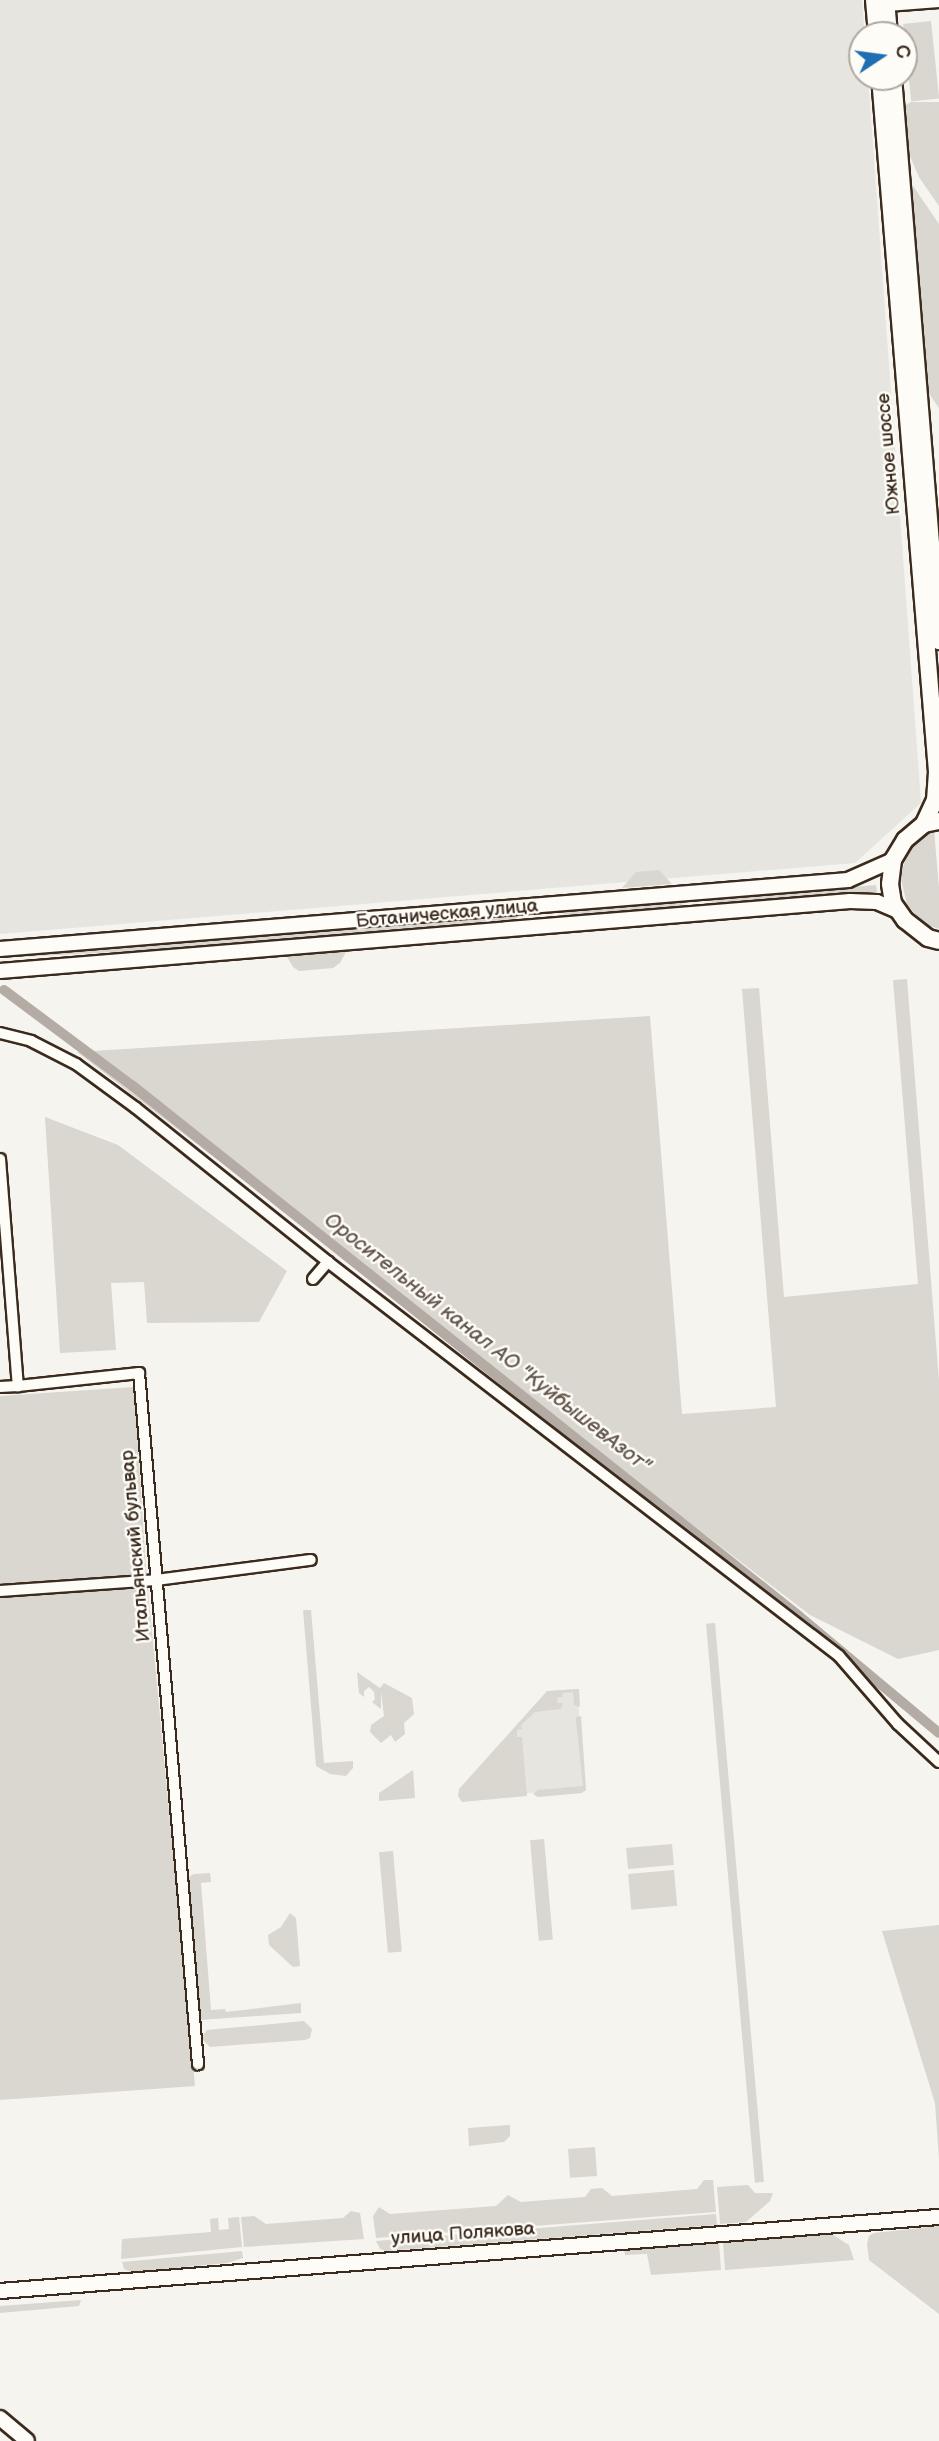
<!DOCTYPE html>
<html>
<head>
<meta charset="utf-8">
<style>
  body { margin:0 }
  #map { position:relative; width:939px; height:2441px; overflow:hidden; background:#f5f4ee; font-family:"Balsamiq Sans",sans-serif }
  div>[style] { position:absolute }
  [style*='--x'] { left:calc(var(--x)*1px); top:calc(var(--y)*1px); width:calc(var(--w)*1px); rotate:calc(var(--a)*1deg) }
  .built>* { inset:0; background:#e7e5df }
  .green>* { inset:0; background:#dad6d0; transform-origin:0 0 }
  .canal>* { height:10px; margin:-5px; padding:0 5px; transform-origin:5px; border-radius:5px; background:#b4aca4 }
  .roads { filter:drop-shadow(2px 0 #3b2a1e) drop-shadow(-2px 0 #3b2a1e) drop-shadow(0 2px #3b2a1e) drop-shadow(0 -2px #3b2a1e) }
  .street>* { height:10px; margin:-5px; padding:0 5px; transform-origin:5px; border-radius:5px; background:#fdfcf7 }
  .secondary>* { height:14px; margin:-7px; padding:0 7px; transform-origin:7px; border-radius:7px; background:#fdfcf7 }
  .primary>* { height:16px; margin:-8px; padding:0 8px; transform-origin:8px; border-radius:8px; background:#fdfcf7 }
  span { translate:-50% -50%; white-space:nowrap; text-align:center; line-height:1.15; -webkit-text-stroke:5px #fdfcf7; paint-order:stroke }
  .street-label { font-size:19px; color:#3b2a1e }
  .water-label { font-size:21px; color:#65584d; font-style:italic }
  .north { position:absolute; left:848px; top:21px; width:70px; height:70px; box-sizing:border-box; background:#fdfcf7; border:2px solid #afa8a0; border-radius:50%; rotate:77deg; font-size:19px; font-weight:700; line-height:28px; text-align:center; color:#3b2a1e }
  .north::after { content:''; display:block; margin:auto; width:24px; height:32px; background:#1f6fb2; clip-path:polygon(50% 0,100% 100%,50% 72%,0 100%) }
</style>
</head>
<body>
<div id="map">
  <div class="built">
    <div style="clip-path:polygon(0 0,862px 0,865px 35px,862px 35px,862px 77px,868px 77px,921px 803px,855px 863px,0 934px)"></div>
    <div style="clip-path:polygon(577px 1689px,585px 1788px,465px 1799px,463px 1789px,532px 1708px,550px 1691px)"></div>
  </div>
  <div class="green">
    <div style="left:931px;top:21px;width:78px;height:28px;rotate:84deg"></div>
    <div style="clip-path:polygon(911px 102px,939px 102px,939px 206px,919px 177px,906px 147px,903px 118px,906px 105px)"></div>
    <div style="clip-path:polygon(909px 180px,939px 224px,939px 408px,925px 388px)"></div>
    <div style="clip-path:polygon(934px 830px,939px 888px,939px 929px,924px 924px,907px 904px,900px 875px,909px 851px,926px 832px)"></div>
    <div style="clip-path:polygon(659px 870px,672px 884px,622px 888px,636px 872px)"></div>
    <div style="clip-path:polygon(876px 885px,877px 892px,714px 905px,710px 900px)"></div>
    <div style="clip-path:polygon(679px 901px,683px 904px,679px 907px,567px 917px,563px 913px,566px 910px)"></div>
    <div style="clip-path:polygon(518px 912px,519px 916px,515px 919px,134px 951px,0 958px,0 954px)"></div>
    <div style="clip-path:polygon(347px 950px,340px 963px,333px 968px,299px 971px,293px 967px,286px 955px)"></div>
    <div style="clip-path:polygon(907px 979px,939px 1381px,939px 1650px,898px 1659px,810px 1615px,77px 1052px,650px 1016px,682px 1414px,776px 1407px,742px 989px,759px 988px,784px 1297px,918px 1284px,893px 980px)"></div>
    <div style="clip-path:polygon(45px 1117px,118px 1145px,287px 1271px,259px 1322px,147px 1323px,144px 1282px,111px 1283px,116px 1350px,60px 1353px)"></div>
    <div style="clip-path:polygon(134px 1387px,146px 1568px,195px 2086px,0 2100px,0 1396px)"></div>
    <div style="clip-path:polygon(303px 1610px,311px 1610px,324px 1763px,353px 1761px,353px 1768px,346px 1776px,330px 1774px,316px 1766px)"></div>
    <div style="left:715px;top:1623px;width:561px;height:9px;rotate:85deg"></div>
    <div style="clip-path:polygon(357px 1672px,380px 1688px,384px 1683px,412px 1698px,414px 1714px,404px 1723px,405px 1734px,395px 1742px,391px 1735px,381px 1743px,370px 1732px,371px 1725px,384px 1716px,381px 1692px,381px 1709px,372px 1702px,375px 1699px,374px 1692px,369px 1687px,364px 1691px,364px 1697px,359px 1693px)"></div>
    <div style="clip-path:polygon(579px 1689px,580px 1707px,574px 1705px,573px 1692px,562px 1693px,563px 1697px,557px 1698px,558px 1703px,563px 1703px,561px 1709px,535px 1712px,521px 1725px,522px 1729px,517px 1730px,517px 1737px,522px 1737px,527px 1796px,462px 1802px,458px 1796px,459px 1789px,547px 1691px)"></div>
    <div style="clip-path:polygon(581px 1716px,586px 1790px,582px 1793px,538px 1797px,533px 1794px,538px 1790px,583px 1786px,576px 1721px,576px 1717px)"></div>
    <div style="clip-path:polygon(413px 1770px,415px 1798px,379px 1801px,379px 1793px)"></div>
    <div style="left:544px;top:1839px;width:101px;height:14px;rotate:85deg"></div>
    <div style="left:672px;top:1844px;width:21px;height:46px;rotate:85deg"></div>
    <div style="left:393px;top:1851px;width:101px;height:14px;rotate:85deg"></div>
    <div style="left:674px;top:1870px;width:36px;height:46px;rotate:85deg"></div>
    <div style="clip-path:polygon(210px 1873px,211px 1882px,201px 1883px,211px 2010px,225px 2009px,226px 2012px,301px 2003px,301px 2013px,200px 2020px,187px 1878px,194px 1874px)"></div>
    <div style="clip-path:polygon(290px 1913px,296px 1918px,300px 1966px,293px 1967px,269px 1945px,268px 1935px,281px 1927px)"></div>
    <div style="clip-path:polygon(939px 1925px,939px 2159px,935px 2103px,882px 1931px)"></div>
    <div style="clip-path:polygon(304px 2021px,312px 2029px,310px 2038px,305px 2040px,210px 2047px,201px 2038px,207px 2030px)"></div>
    <div style="clip-path:polygon(510px 2125px,510px 2136px,504px 2142px,469px 2146px,468px 2128px)"></div>
    <div style="left:595px;top:2147px;width:29px;height:27px;rotate:86deg"></div>
    <div style="clip-path:polygon(704px 2180px,713px 2180px,716px 2212px,376px 2238px,373px 2216px,379px 2207px,390px 2214px,496px 2206px,508px 2195px,521px 2202px,585px 2197px,591px 2189px,602px 2188px,612px 2196px,697px 2189px)"></div>
    <div style="clip-path:polygon(748px 2185px,755px 2193px,773px 2193px,770px 2201px,746px 2222px,720px 2224px,717px 2187px)"></div>
    <div style="clip-path:polygon(351px 2211px,360px 2213px,364px 2239px,244px 2247px,241px 2217px,254px 2216px,266px 2224px,343px 2218px)"></div>
    <div style="clip-path:polygon(716px 2214px,717px 2225px,386px 2251px,380px 2249px,376px 2241px)"></div>
    <div style="clip-path:polygon(239px 2217px,242px 2247px,121px 2259px,122px 2239px,211px 2232px,210px 2219px,218px 2218px,219px 2230px,229px 2229px,228px 2218px)"></div>
    <div style="clip-path:polygon(939px 2226px,939px 2314px,869px 2260px,867px 2244px,869px 2236px,874px 2233px)"></div>
    <div style="clip-path:polygon(830px 2233px,849px 2245px,854px 2260px,725px 2270px,723px 2242px)"></div>
    <div style="clip-path:polygon(719px 2242px,721px 2270px,651px 2275px,647px 2254px,625px 2255px,624px 2248px)"></div>
    <div style="clip-path:polygon(242px 2251px,243px 2258px,227px 2263px,131px 2272px,124px 2269px,122px 2262px)"></div>
    <div style="clip-path:polygon(81px 2300px,79px 2306px,0 2313px,0 2306px)"></div>
  </div>
  <div class="canal">
    <div style="--x:4;--y:990;--w:161;--a:36.7"></div>
    <div style="--x:133;--y:1086;--w:851;--a:38.51"></div>
    <div style="--x:799;--y:1616;--w:182;--a:39.9"></div>
  </div>
  <div class="roads">
    <div class="street">
      <div style="--x:0;--y:1033;--w:32;--a:14"></div>
      <div style="--x:31;--y:1041;--w:51;--a:27.1"></div>
      <div style="--x:76;--y:1064;--w:74;--a:36.3"></div>
      <div style="--x:136;--y:1108;--w:246;--a:38.7"></div>
      <div style="--x:328;--y:1262;--w:645;--a:37.63"></div>
      <div style="--x:839;--y:1656;--w:90;--a:49.1"></div>
      <div style="--x:898;--y:1724;--w:56;--a:42.8"></div>
      <div style="--x:0;--y:1159;--w:228;--a:85.5"></div>
      <div style="--x:18;--y:1386;--w:122;--a:-6.1"></div>
      <div style="--x:139;--y:1373;--w:694;--a:85.12"></div>
      <div style="--x:313;--y:1279;--w:23;--a:-49"></div>
      <div style="--x:0;--y:1387;--w:18;--a:-3"></div>
      <div style="--x:0;--y:1591;--w:156;--a:-4"></div>
      <div style="--x:156;--y:1580;--w:156;--a:-7.4"></div>
    </div>
    <div class="secondary">
      <div style="--x:887;--y:4;--w:52;--a:-4.4"></div>
      <div style="--x:0;--y:949;--w:851;--a:-4.65"></div>
      <div style="--x:848;--y:880;--w:49;--a:-24"></div>
      <div style="--x:0;--y:971;--w:853;--a:-4.71"></div>
      <div style="--x:850;--y:901;--w:27;--a:2"></div>
      <div style="--x:877;--y:902;--w:21;--a:23"></div>
      <div style="--x:0;--y:2291;--w:942;--a:-4.51"></div>
      <div style="--x:0;--y:2418;--w:35;--a:40"></div>
    </div>
    <div class="primary">
      <div style="--x:874;--y:0;--w:35;--a:85"></div>
      <div style="--x:886;--y:0;--w:35;--a:85"></div>
      <div style="--x:880;--y:77;--w:697;--a:85.31"></div>
      <div style="--x:937;--y:772;--w:28;--a:94"></div>
      <div style="--x:935;--y:800;--w:26;--a:115"></div>
      <div style="--x:893;--y:77;--w:566;--a:85.34"></div>
      <div style="--x:939;--y:821;--w:15;--a:169"></div>
      <div style="--x:924;--y:824;--w:25;--a:140"></div>
      <div style="--x:905;--y:840;--w:23;--a:121"></div>
      <div style="--x:893;--y:860;--w:24;--a:97"></div>
      <div style="--x:890;--y:884;--w:19;--a:81"></div>
      <div style="--x:893;--y:903;--w:21;--a:55"></div>
      <div style="--x:905;--y:920;--w:29;--a:38"></div>
      <div style="--x:928;--y:938;--w:11;--a:15"></div>
    </div>
  </div>
  <div class="street-label">
    <span style="left:889px;top:454px;rotate:-95deg">Южное шоссе</span>
    <span style="left:447px;top:914px;rotate:-5deg">Ботаническая улица</span>
    <span style="left:136px;top:1546px;rotate:-95deg">Итальянский бульвар</span>
    <span style="left:463px;top:2234px;rotate:-4deg">улица Полякова</span>
  </div>
  <div class="water-label">
    <span style="left:487px;top:1343px;rotate:38deg">Оросительный канал АО "КуйбышевАзот"</span>
  </div>
  <div class="north">С</div>
</div>
</body>
</html>
